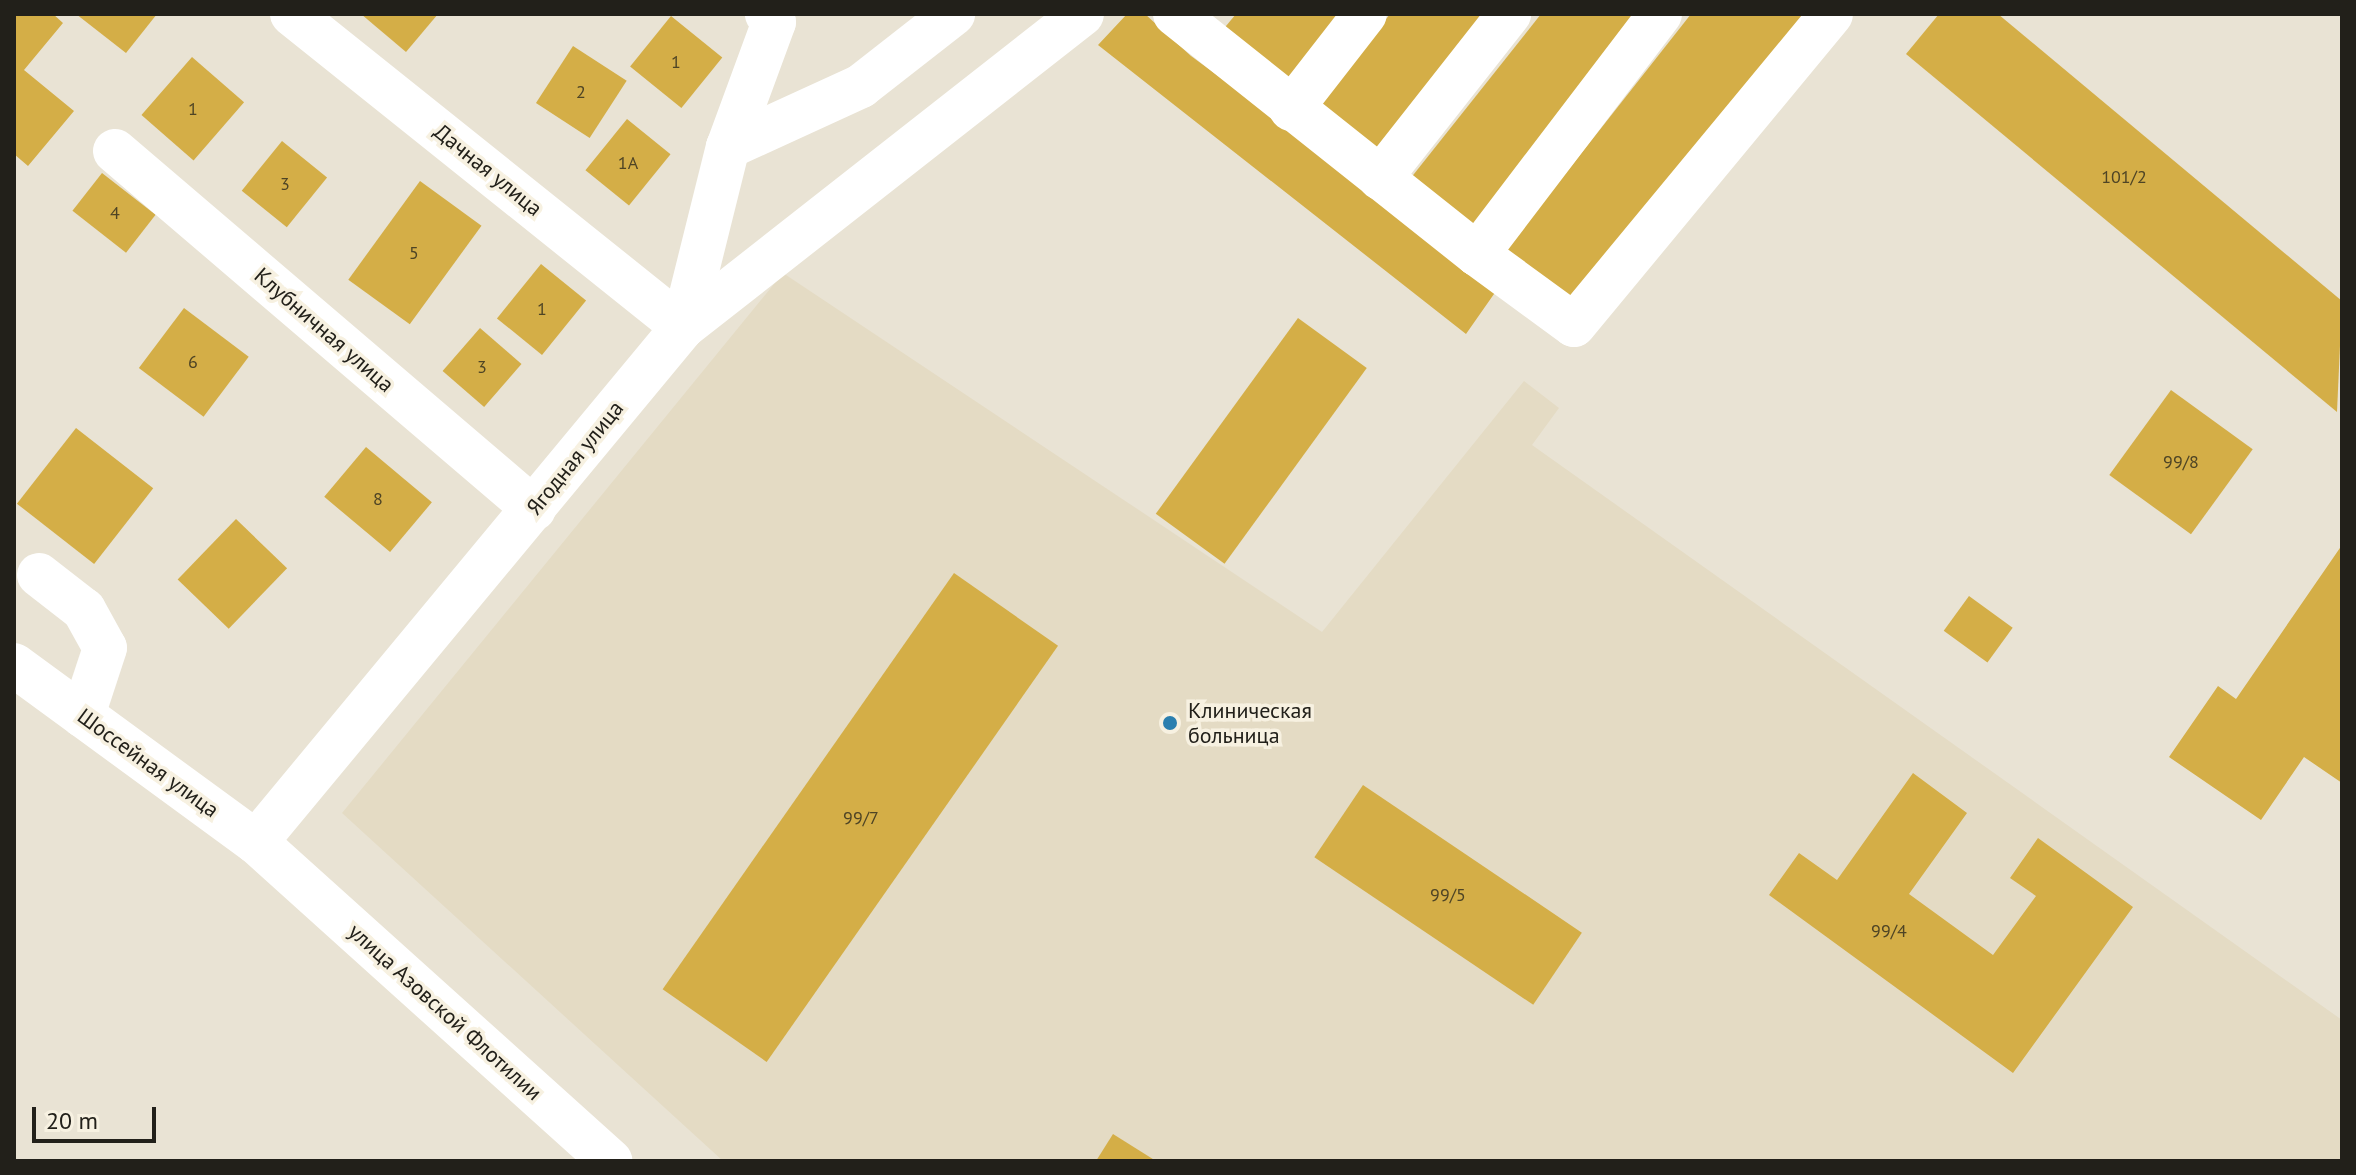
<!DOCTYPE html>
<html>
<head>
<meta charset="utf-8">
<style>
  body { margin:0 }
  #map { position:relative; width:2356px; height:1175px; overflow:hidden; background:#e9e3d4; font-family:"PT Sans",sans-serif }
  div>[style] { position:absolute }
  [style*='--x'] { left:calc(var(--x)*1px); top:calc(var(--y)*1px); width:calc(var(--w)*1px); rotate:calc(var(--a)*1deg) }
  .built>* { inset:0; background:#e4dbc4 }
  .building>* { inset:0; background:#d4ae47; transform-origin:0 0 }
  .minor>* { height:44px; margin:-22px; padding:0 22px; transform-origin:22px; border-radius:22px; background:#fff }
  .dots>* { width:22px; height:22px; translate:-50% -50%; box-sizing:border-box; border:4px solid #f7f1e1; border-radius:50% }
  span { translate:-50% -50%; white-space:nowrap; text-align:center; line-height:1.15; -webkit-text-stroke:7px #f7f1e1; paint-order:stroke }
  .number-label { font-size:18px; color:#4e4425 }
  .number-label span { -webkit-text-stroke-width:0 }
  .street-label { font-size:22px; color:#22201a }
  .poi-label { font-size:22px; color:#22201a }
  .left { translate:0 -50%; text-align:left }
  .frame { position:absolute; inset:0; border:16px solid #22201a; pointer-events:none }
  .scale { position:absolute; left:32px; top:1107px; width:124px; height:36px; box-sizing:border-box; border:4px solid #22201a; border-top:0; padding-left:10px; font-size:24px; line-height:28px; white-space:nowrap; color:#22201a; -webkit-text-stroke:6px #f7f1e1; paint-order:stroke }
</style>
</head>
<body>
<div id="map">
  <div class="built">
    <div style="clip-path:polygon(783px 273px,1322px 632px,1524px 381px,1559px 408px,1532px 445px,2342px 1020px,2342px 1161px,723px 1161px,342px 813px)"></div>
  </div>
  <div class="building">
    <div style="clip-path:polygon(14px 14px,53px 14px,63px 23px,24px 70px,74px 111px,28px 166px,14px 154px)"></div>
    <div style="clip-path:polygon(76px 14px,157px 14px,126px 53px)"></div>
    <div style="clip-path:polygon(361px 14px,438px 14px,406px 52px)"></div>
    <div style="clip-path:polygon(1127px 14px,1145px 14px,1191px 56px,1501px 284px,1466px 334px,1098px 45px)"></div>
    <div style="clip-path:polygon(1236px 14px,1350px 14px,1295px 86px,1221px 32px)"></div>
    <div style="clip-path:polygon(1390px 14px,1494px 14px,1384px 155px,1316px 107px)"></div>
    <div style="clip-path:polygon(1541px 14px,1635px 14px,1474px 228px,1410px 179px)"></div>
    <div style="clip-path:polygon(1691px 14px,1809px 14px,1560px 308px,1498px 259px)"></div>
    <div style="clip-path:polygon(1939px 14px,1998px 14px,2342px 301px,2337px 412px,1906px 54px)"></div>
    <div style="left:671px;top:16px;width:66px;height:65px;rotate:39deg"></div>
    <div style="left:573px;top:46px;width:64px;height:68px;rotate:33deg"></div>
    <div style="left:192px;top:57px;width:69px;height:77px;rotate:41deg"></div>
    <div style="left:627px;top:119px;width:56px;height:66px;rotate:39deg"></div>
    <div style="left:282px;top:141px;width:58px;height:64px;rotate:39deg"></div>
    <div style="left:102px;top:173px;width:68px;height:48px;rotate:38deg"></div>
    <div style="left:420px;top:181px;width:76px;height:122px;rotate:36deg"></div>
    <div style="left:541px;top:264px;width:58px;height:70px;rotate:39deg"></div>
    <div style="left:184px;top:308px;width:81px;height:75px;rotate:37deg"></div>
    <div style="left:1298px;top:318px;width:85px;height:242px;rotate:36deg"></div>
    <div style="left:480px;top:328px;width:55px;height:57px;rotate:41deg"></div>
    <div style="left:2171px;top:390px;width:101px;height:105px;rotate:36deg"></div>
    <div style="left:76px;top:428px;width:98px;height:96px;rotate:38deg"></div>
    <div style="left:366px;top:447px;width:86px;height:65px;rotate:40deg"></div>
    <div style="left:236px;top:519px;width:71px;height:84px;rotate:44deg"></div>
    <div style="clip-path:polygon(2342px 545px,2342px 783px,2304px 757px,2261px 820px,2169px 757px,2218px 686px,2236px 699px)"></div>
    <div style="left:954px;top:573px;width:127px;height:508px;rotate:35deg"></div>
    <div style="left:1969px;top:596px;width:54px;height:43px;rotate:36deg"></div>
    <div style="clip-path:polygon(1913px 773px,1967px 813px,1909px 894px,1993px 955px,2036px 896px,2010px 878px,2038px 838px,2133px 907px,2013px 1073px,1769px 895px,1799px 853px,1837px 880px)"></div>
    <div style="left:1363px;top:785px;width:264px;height:87px;rotate:34deg"></div>
    <div style="clip-path:polygon(1113px 1134px,1156px 1161px,1096px 1161px)"></div>
  </div>
  <div class="minor">
    <div style="--x:292;--y:14;--w:501;--a:38.68"></div>
    <div style="--x:683;--y:327;--w:507;--a:-38.11"></div>
    <div style="--x:1175;--y:14;--w:386;--a:38.5"></div>
    <div style="--x:1660;--y:14;--w:302;--a:127.3"></div>
    <div style="--x:1477;--y:254;--w:120;--a:36.2"></div>
    <div style="--x:1574;--y:325;--w:403;--a:-50.4"></div>
    <div style="--x:1291;--y:109;--w:120;--a:-52.1"></div>
    <div style="--x:728;--y:147;--w:146;--a:-24.6"></div>
    <div style="--x:861;--y:86;--w:117;--a:-38"></div>
    <div style="--x:115;--y:151;--w:551;--a:40.51"></div>
    <div style="--x:1380;--y:178;--w:209;--a:-51.8"></div>
    <div style="--x:39;--y:575;--w:57;--a:37.9"></div>
    <div style="--x:84;--y:610;--w:43;--a:61.1"></div>
    <div style="--x:105;--y:648;--w:71;--a:108.2"></div>
    <div style="--x:14;--y:665;--w:300;--a:36.2"></div>
    <div style="--x:256;--y:842;--w:477;--a:42"></div>
    <div style="--x:256;--y:842;--w:669;--a:-50.34"></div>
    <div style="--x:683;--y:327;--w:186;--a:-76"></div>
    <div style="--x:728;--y:147;--w:133;--a:-69.8"></div>
    <div style="--x:774;--y:22;--w:11;--a:-131"></div>
  </div>
  <div class="dots">
    <div style="left:1170px;top:723px;background:#2b7faf"></div>
  </div>
  <div class="number-label">
    <span style="left:676px;top:62px">1</span>
    <span style="left:581px;top:92px">2</span>
    <span style="left:193px;top:109px">1</span>
    <span style="left:628px;top:163px">1А</span>
    <span style="left:2124px;top:177px">101/2</span>
    <span style="left:285px;top:184px">3</span>
    <span style="left:115px;top:213px">4</span>
    <span style="left:414px;top:253px">5</span>
    <span style="left:542px;top:309px">1</span>
    <span style="left:193px;top:362px">6</span>
    <span style="left:482px;top:367px">3</span>
    <span style="left:2181px;top:462px">99/8</span>
    <span style="left:378px;top:499px">8</span>
    <span style="left:861px;top:818px">99/7</span>
    <span style="left:1448px;top:895px">99/5</span>
    <span style="left:1889px;top:931px">99/4</span>
  </div>
  <div class="street-label">
    <span style="left:488px;top:170px;rotate:39deg">Дачная улица</span>
    <span style="left:324px;top:330px;rotate:41deg">Клубничная улица</span>
    <span style="left:575px;top:458px;rotate:-51deg">Ягодная улица</span>
    <span style="left:148px;top:763px;rotate:36deg">Шоссейная улица</span>
    <span style="left:445px;top:1012px;rotate:42deg">улица Азовской Флотилии</span>
  </div>
  <div class="poi-label">
    <span class="left" style="left:1188px;top:723px">Клиническая<br>больница</span>
  </div>
  <div class="frame"></div>
  <div class="scale">20 m</div>
</div>
</body>
</html>
